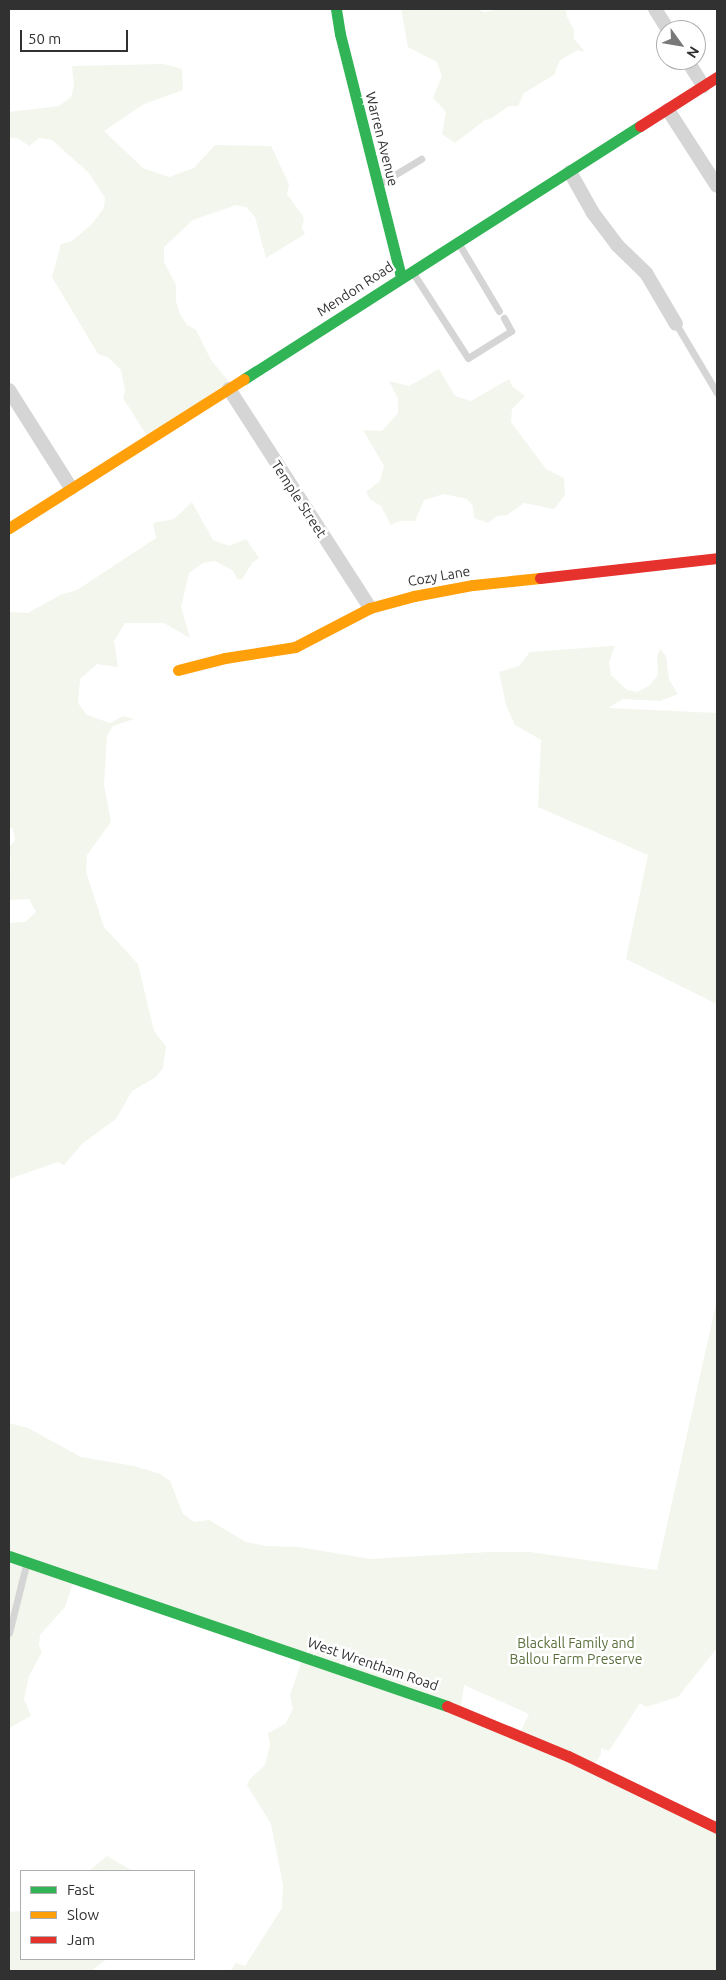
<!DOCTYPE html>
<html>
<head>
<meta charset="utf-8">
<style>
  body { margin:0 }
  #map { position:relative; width:726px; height:1980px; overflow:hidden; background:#fff; font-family:Ubuntu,sans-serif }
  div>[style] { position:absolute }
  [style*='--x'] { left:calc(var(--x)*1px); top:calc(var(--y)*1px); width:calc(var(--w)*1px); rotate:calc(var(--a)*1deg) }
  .green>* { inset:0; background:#f3f6ed }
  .lane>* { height:7px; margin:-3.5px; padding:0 3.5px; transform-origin:3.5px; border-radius:3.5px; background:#d5d5d5 }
  .street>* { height:14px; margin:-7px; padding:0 7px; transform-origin:7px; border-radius:7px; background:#d5d5d5 }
  .fast>* { height:11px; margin:-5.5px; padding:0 5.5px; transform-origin:5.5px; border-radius:5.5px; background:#30b455 }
  .slow>* { height:11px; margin:-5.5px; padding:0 5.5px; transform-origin:5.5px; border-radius:5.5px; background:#ff9f0a }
  .jam>* { height:11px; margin:-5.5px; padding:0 5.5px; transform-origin:5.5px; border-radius:5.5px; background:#e5322d }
  span { translate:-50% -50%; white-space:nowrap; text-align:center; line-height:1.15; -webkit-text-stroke:5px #fff; paint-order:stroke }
  .street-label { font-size:14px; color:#313131 }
  .park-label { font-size:14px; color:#5b6f3c }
  .frame { position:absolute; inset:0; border:10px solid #313131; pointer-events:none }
  .legend { position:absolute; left:20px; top:1870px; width:175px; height:90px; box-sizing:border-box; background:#fff; border:1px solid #adadad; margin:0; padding:6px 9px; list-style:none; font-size:15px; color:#313131 }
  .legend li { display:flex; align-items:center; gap:10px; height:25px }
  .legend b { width:25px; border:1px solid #adadad }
  .north { position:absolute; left:656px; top:20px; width:50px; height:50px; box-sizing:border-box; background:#fff; border:1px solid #adadad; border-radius:50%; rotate:122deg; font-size:14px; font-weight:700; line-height:20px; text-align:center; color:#313131 }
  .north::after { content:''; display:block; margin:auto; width:18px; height:22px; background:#797979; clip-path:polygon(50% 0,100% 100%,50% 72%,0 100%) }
  .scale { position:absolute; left:20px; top:30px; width:108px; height:22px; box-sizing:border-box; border:2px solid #313131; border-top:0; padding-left:6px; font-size:15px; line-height:18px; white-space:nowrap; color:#313131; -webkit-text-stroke:4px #fff; paint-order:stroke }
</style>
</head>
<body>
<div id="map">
  <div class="green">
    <div style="clip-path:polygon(401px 9px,476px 9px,484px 12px,503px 9px,566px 9px,567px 17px,574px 30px,574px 39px,585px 52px,578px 50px,560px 60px,554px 75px,524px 93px,518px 106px,509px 106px,492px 118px,485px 120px,455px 143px,442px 134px,446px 112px,433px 98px,442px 76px,437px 62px,408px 47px)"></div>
    <div style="clip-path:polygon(164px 64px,182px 69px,183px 90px,144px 104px,104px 131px,143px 168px,169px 177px,194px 168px,215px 145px,271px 146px,289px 184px,287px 194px,304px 218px,302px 228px,305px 234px,266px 258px,255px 217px,246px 207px,236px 205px,193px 220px,164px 247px,164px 262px,176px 285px,176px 301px,180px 314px,187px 325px,196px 330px,211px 360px,229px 382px,147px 436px,123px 398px,125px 391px,121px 370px,109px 358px,98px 354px,52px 277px,61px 244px,72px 241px,92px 224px,104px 208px,105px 198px,89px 173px,52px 140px,39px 138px,29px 146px,19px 139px,9px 137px,9px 112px,59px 106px,71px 97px,74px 86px,72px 66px)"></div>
    <div style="clip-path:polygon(439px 369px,455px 396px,471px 401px,509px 379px,512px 386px,525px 396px,512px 409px,511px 422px,546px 469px,564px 478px,565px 495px,554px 509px,524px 503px,507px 515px,497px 516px,488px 523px,474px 518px,473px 506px,467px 499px,444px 494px,424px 500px,415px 521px,400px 521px,391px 525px,381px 506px,370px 499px,366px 492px,380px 481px,384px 466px,363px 430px,382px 431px,398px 413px,398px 399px,389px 381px,409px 386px)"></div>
    <div style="clip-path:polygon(192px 502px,213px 540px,229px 546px,246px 539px,259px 558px,252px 563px,243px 578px,238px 580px,232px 570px,215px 561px,203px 563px,189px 573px,181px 607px,190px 638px,164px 623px,125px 623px,114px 641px,118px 667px,97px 664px,80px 679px,78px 703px,87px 715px,110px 723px,123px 716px,134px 719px,113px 726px,107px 736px,104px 785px,111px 822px,87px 855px,86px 872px,104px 927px,138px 964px,154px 1031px,166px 1046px,163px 1068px,156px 1077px,132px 1091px,116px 1119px,83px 1143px,64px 1165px,58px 1162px,9px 1179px,9px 923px,25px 922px,36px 912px,29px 899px,9px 900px,11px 861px,9px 847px,15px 840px,13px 829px,9px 827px,9px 612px,28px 613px,60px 595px,77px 590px,156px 538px,153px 523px,174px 519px)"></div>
    <div style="clip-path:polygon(611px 646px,615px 646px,609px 662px,611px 675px,627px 690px,637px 692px,649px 686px,658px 675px,657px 656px,660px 649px,666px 656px,669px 680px,678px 694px,660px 701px,623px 699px,608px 708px,717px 713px,717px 1004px,626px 959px,648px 855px,538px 807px,541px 740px,515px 725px,506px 705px,499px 672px,519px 666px,530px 652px)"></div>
    <div style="clip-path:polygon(evenodd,717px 1299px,717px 1648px,678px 1697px,646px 1707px,640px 1703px,609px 1751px,601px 1748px,601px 1754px,594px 1766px,717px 1828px,717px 1971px,230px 1971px,236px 1963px,245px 1966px,282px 1908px,283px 1885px,271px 1824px,247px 1785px,250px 1779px,265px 1765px,270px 1745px,268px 1733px,285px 1724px,293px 1709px,290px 1695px,303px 1657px,74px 1580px,65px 1607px,40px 1635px,39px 1645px,42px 1652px,29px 1676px,24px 1699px,31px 1716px,9px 1728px,9px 1423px,28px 1428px,81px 1457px,134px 1466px,160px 1474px,170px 1481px,183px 1514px,194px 1522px,209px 1520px,246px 1542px,266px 1546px,299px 1547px,370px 1559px,488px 1552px,530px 1552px,657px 1570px,717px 1299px,464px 1685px,529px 1714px,520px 1733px,461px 1707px,464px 1685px)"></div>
    <div style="clip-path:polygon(107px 1856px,131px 1870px,132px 1871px,89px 1871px)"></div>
    <div style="clip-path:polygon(21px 1911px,21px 1959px,107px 1959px,91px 1971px,9px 1971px,9px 1912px)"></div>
  </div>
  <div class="lane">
    <div style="--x:381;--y:183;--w:47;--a:-31"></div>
    <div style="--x:459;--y:244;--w:78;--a:59.2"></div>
    <div style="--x:413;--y:273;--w:101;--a:57.1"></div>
    <div style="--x:468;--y:358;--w:51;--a:-32.1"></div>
    <div style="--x:511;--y:331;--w:15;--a:-118"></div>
    <div style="--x:676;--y:324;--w:80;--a:59.3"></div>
    <div style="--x:9;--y:1633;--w:70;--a:-76"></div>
  </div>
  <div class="street">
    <div style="--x:655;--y:9;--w:25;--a:58"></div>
    <div style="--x:687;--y:60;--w:31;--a:58"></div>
    <div style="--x:668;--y:110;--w:90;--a:57.2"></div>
    <div style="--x:570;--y:172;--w:47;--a:60.7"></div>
    <div style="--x:593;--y:213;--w:41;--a:52.9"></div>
    <div style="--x:618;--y:246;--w:39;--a:44"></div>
    <div style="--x:646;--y:273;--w:59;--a:59.5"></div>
    <div style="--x:229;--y:389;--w:260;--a:57.2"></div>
    <div style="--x:9;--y:390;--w:116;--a:57.7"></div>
  </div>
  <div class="fast">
    <div style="--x:336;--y:9;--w:25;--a:81"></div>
    <div style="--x:340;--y:34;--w:251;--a:75.9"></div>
    <div style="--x:244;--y:379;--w:470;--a:-32.6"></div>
    <div style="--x:9;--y:1556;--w:463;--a:18.9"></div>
  </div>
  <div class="slow">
    <div style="--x:9;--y:528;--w:278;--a:-32.4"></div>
    <div style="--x:178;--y:670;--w:49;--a:-14.3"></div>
    <div style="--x:225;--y:658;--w:71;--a:-8.9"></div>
    <div style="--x:295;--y:647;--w:85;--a:-27.5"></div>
    <div style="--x:370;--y:608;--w:46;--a:-15.3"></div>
    <div style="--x:414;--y:596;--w:60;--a:-10.6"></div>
    <div style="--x:473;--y:585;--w:67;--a:-6"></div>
  </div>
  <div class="jam">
    <div style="--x:640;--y:126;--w:91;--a:-32.5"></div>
    <div style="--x:540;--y:578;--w:178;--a:-6.4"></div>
    <div style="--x:447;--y:1706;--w:131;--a:22.5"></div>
    <div style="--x:568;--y:1756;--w:165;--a:25.8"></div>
  </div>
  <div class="street-label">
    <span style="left:382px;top:139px;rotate:76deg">Warren Avenue</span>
    <span style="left:355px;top:289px;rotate:-33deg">Mendon Road</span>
    <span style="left:299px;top:499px;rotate:57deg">Temple Street</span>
    <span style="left:439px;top:576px;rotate:-10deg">Cozy Lane</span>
    <span style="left:373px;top:1664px;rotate:19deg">West Wrentham Road</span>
  </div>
  <div class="park-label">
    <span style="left:576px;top:1651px">Blackall Family and<br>Ballou Farm Preserve</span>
  </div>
  <div class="frame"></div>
  <ul class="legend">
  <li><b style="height:6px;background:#30b455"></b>Fast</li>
  <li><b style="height:6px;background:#ff9f0a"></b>Slow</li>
  <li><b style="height:6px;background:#e5322d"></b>Jam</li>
  </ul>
  <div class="north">N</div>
  <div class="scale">50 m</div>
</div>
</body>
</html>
